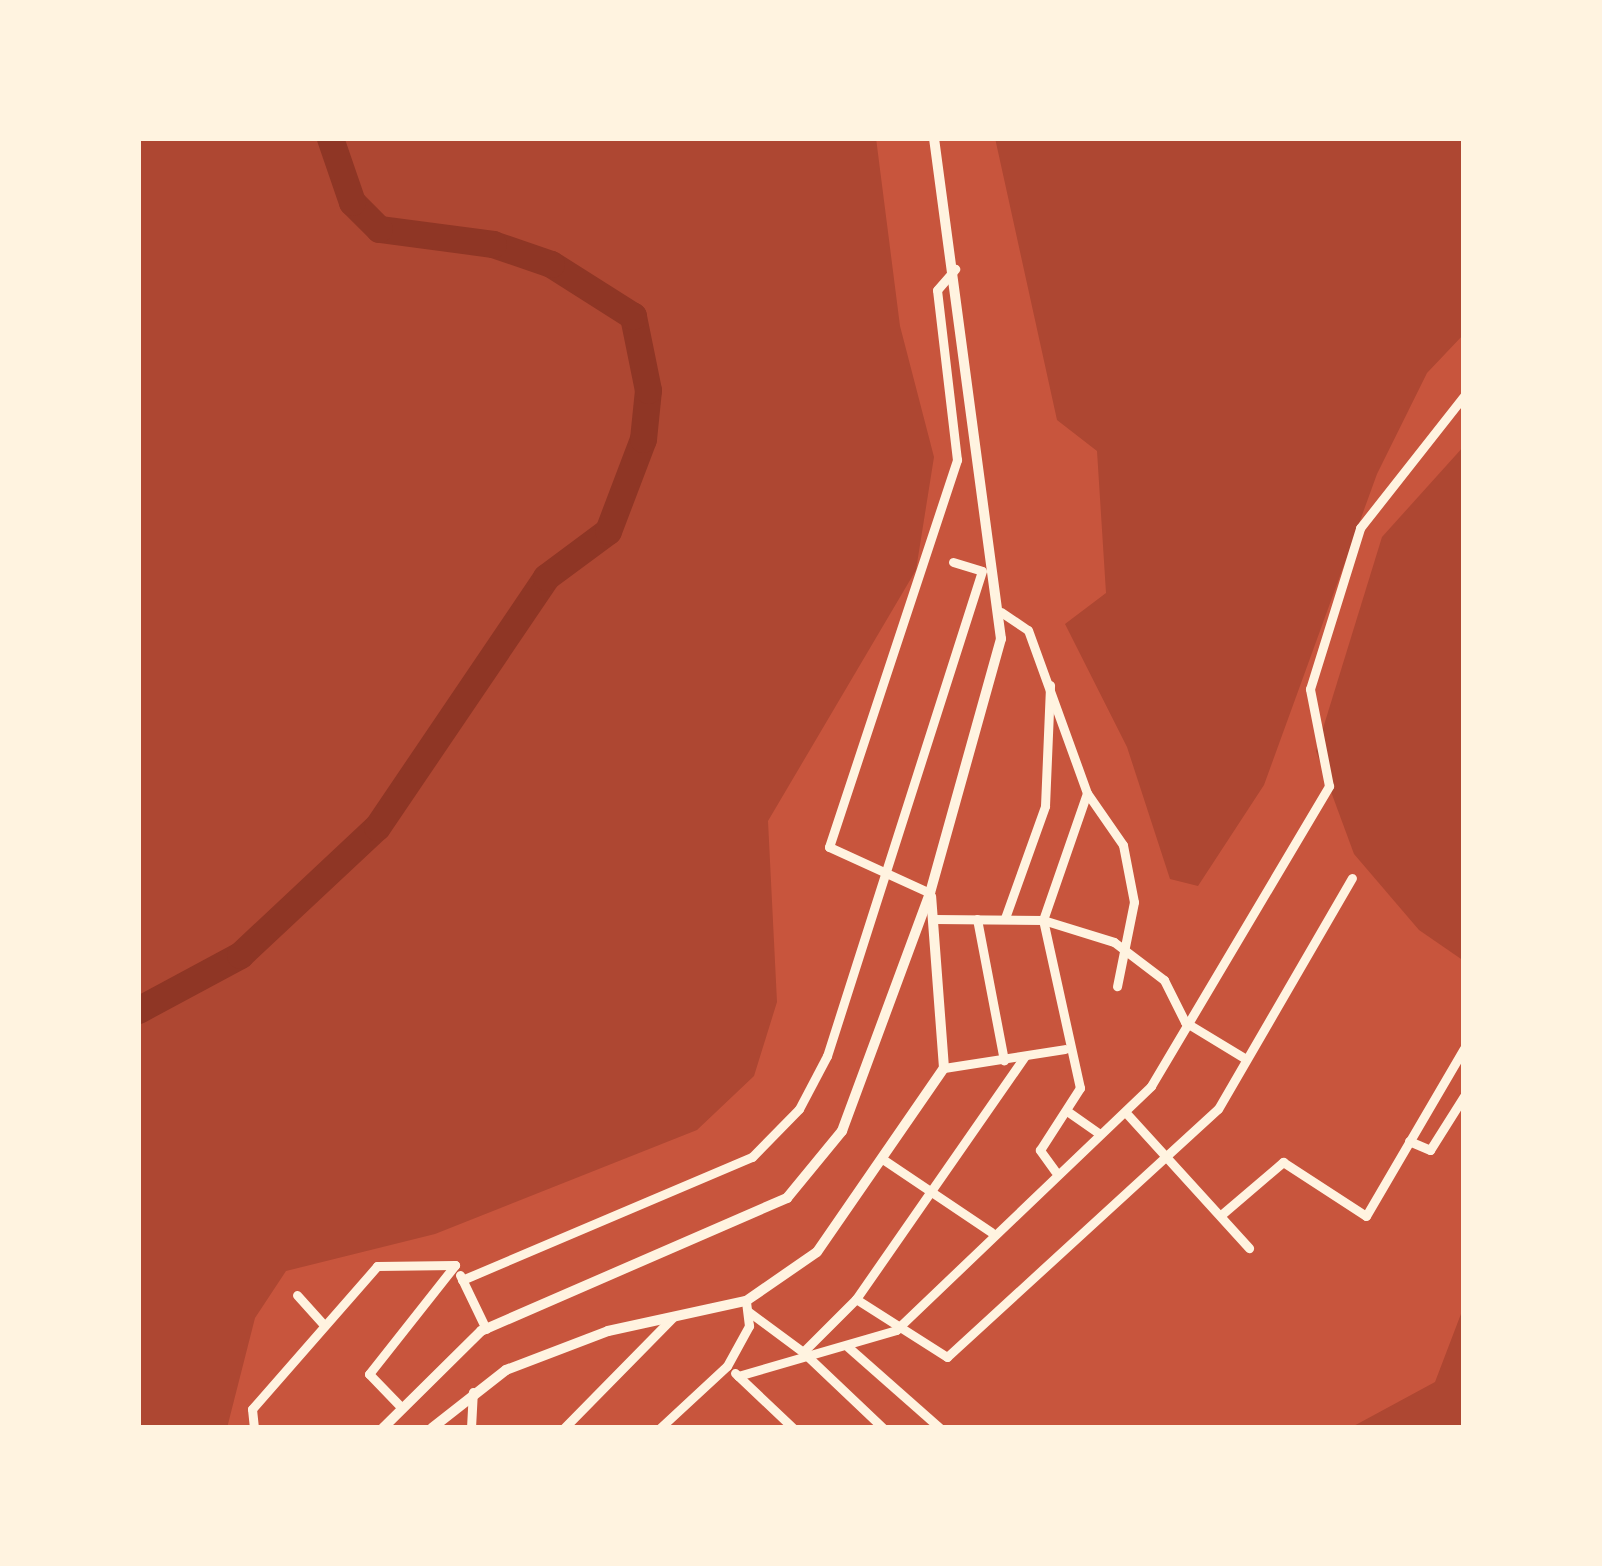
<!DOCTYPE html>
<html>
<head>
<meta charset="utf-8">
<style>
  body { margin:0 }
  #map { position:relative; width:1602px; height:1566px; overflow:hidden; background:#c8553d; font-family:"IBM Plex Sans",sans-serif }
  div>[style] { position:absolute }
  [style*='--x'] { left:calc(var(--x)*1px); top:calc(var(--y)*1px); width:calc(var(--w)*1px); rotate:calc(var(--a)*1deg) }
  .green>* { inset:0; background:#ae4732 }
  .river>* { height:27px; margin:-13.5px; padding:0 13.5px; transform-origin:13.5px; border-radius:13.5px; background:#8f3625 }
  .minor>* { height:9px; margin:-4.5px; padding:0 4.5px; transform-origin:4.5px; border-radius:4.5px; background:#fff3e0 }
  .tertiary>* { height:10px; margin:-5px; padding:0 5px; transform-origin:5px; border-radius:5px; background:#fff3e0 }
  span { translate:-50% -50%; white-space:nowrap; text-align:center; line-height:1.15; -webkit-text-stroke:12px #fff3e0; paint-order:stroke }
  .frame { position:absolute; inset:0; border:141px solid #fff3e0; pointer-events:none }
</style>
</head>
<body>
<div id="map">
  <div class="green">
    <div style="clip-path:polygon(138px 138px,876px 138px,900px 326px,934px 457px,916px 570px,768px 821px,777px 1002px,754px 1076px,697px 1130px,435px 1234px,286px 1271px,255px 1318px,227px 1428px,138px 1428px)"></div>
    <div style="clip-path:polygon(995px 138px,1464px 138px,1464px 334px,1427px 373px,1377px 474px,1264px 785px,1198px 886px,1170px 879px,1127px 747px,1065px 624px,1106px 593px,1097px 451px,1057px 420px)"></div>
    <div style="clip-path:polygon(1464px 446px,1464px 961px,1419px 930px,1354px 854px,1316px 751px,1382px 537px)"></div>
    <div style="clip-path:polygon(1464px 1306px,1464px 1428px,1350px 1428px,1435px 1382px)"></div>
  </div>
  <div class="river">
    <div style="--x:138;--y:1010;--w:116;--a:-28.3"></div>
    <div style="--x:240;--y:955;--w:187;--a:-43.1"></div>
    <div style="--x:377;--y:827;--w:302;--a:-55.9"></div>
    <div style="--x:546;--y:577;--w:77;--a:-36.6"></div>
    <div style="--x:608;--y:531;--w:98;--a:-69.2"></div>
    <div style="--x:643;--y:439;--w:49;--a:-84.2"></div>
    <div style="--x:648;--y:390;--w:76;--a:-101.5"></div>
    <div style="--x:633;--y:316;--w:97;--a:-147.6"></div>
    <div style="--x:551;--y:264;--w:61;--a:-161"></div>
    <div style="--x:493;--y:244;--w:115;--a:-172.5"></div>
    <div style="--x:379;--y:229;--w:38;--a:-135"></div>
    <div style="--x:352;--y:202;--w:68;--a:-109"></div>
  </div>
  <div class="minor">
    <div style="--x:953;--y:562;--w:30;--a:17"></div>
    <div style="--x:1001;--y:612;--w:32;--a:34"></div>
    <div style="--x:1028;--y:630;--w:173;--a:70.1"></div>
    <div style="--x:1087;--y:793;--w:63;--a:55.3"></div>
    <div style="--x:1123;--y:845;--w:58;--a:79.1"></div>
    <div style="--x:1134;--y:902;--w:86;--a:101.4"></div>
    <div style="--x:930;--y:893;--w:111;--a:-155.5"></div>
    <div style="--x:829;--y:847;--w:408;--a:-71.7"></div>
    <div style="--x:957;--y:460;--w:171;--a:-96.7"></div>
    <div style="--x:937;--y:290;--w:28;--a:-49"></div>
    <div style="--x:1005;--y:918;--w:119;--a:-70.3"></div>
    <div style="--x:1045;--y:806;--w:121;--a:-87.6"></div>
    <div style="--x:934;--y:919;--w:109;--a:0.5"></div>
    <div style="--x:1043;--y:920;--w:74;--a:17.2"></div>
    <div style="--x:1114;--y:942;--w:63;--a:37.2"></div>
    <div style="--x:1164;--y:980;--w:47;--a:63.4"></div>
    <div style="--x:1185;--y:1022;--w:71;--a:31.2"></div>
    <div style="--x:977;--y:919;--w:144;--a:79.2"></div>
    <div style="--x:944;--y:1068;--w:122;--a:-8.9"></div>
    <div style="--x:1067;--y:1111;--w:39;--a:35"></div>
    <div style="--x:1128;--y:1115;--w:180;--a:47.7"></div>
    <div style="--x:1409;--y:1141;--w:23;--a:23"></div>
    <div style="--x:1430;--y:1150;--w:64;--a:-57.8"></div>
    <div style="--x:884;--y:1160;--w:129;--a:33.9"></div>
    <div style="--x:1055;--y:1171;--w:26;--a:-126"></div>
    <div style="--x:1040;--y:1150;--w:74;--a:-57.2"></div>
    <div style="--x:1080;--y:1088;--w:172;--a:-102.4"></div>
    <div style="--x:1043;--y:920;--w:134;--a:-70.9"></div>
    <div style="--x:1221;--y:1215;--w:82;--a:-40.5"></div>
    <div style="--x:1283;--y:1162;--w:99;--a:33"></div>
    <div style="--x:1366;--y:1216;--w:194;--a:-59.7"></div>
    <div style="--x:460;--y:1275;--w:60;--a:64.3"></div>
    <div style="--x:462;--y:1280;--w:315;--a:-23"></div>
    <div style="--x:752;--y:1157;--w:67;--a:-45.6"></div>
    <div style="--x:799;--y:1109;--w:60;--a:-62.2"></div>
    <div style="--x:827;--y:1056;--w:509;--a:-72.28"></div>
    <div style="--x:297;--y:1295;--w:39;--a:48"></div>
    <div style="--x:856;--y:1299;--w:108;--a:32.5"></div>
    <div style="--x:947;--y:1357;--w:367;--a:-42.5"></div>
    <div style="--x:1218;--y:1109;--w:267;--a:-59.9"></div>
    <div style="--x:749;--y:1312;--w:67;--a:36.5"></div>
    <div style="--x:848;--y:1347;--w:123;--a:41.4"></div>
    <div style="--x:735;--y:1373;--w:80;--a:43.5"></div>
    <div style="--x:738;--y:1376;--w:165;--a:-16.2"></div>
    <div style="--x:896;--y:1330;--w:353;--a:-43.7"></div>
    <div style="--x:1151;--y:1086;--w:349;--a:-59.3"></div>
    <div style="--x:1329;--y:786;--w:99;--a:-101.1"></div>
    <div style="--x:1310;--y:689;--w:169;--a:-72.7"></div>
    <div style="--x:1360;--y:528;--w:168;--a:-51.8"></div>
    <div style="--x:401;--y:1407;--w:46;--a:-134.1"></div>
    <div style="--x:369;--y:1374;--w:139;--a:-51.7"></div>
    <div style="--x:254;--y:1428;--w:19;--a:-96"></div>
    <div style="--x:252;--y:1409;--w:190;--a:-48.8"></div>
    <div style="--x:377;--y:1266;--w:78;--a:-0.7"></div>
    <div style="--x:471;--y:1428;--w:36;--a:-87"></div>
    <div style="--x:564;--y:1428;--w:156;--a:-45.5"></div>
    <div style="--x:660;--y:1428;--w:91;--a:-42.8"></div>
    <div style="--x:727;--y:1366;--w:46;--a:-61.2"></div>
    <div style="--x:749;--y:1326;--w:25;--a:-97"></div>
    <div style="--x:883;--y:1428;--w:110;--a:-136.5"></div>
    <div style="--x:803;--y:1352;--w:75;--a:-45"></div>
    <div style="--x:856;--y:1299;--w:296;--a:-55.2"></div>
  </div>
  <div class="tertiary">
    <div style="--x:383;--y:1428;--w:138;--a:-44.7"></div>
    <div style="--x:481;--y:1331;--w:334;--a:-23.5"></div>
    <div style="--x:787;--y:1198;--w:87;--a:-50.6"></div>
    <div style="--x:842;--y:1131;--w:254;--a:-69.7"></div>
    <div style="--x:930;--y:893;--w:264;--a:-74.4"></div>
    <div style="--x:1001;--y:639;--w:505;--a:-97.62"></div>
    <div style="--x:432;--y:1428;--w:94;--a:-38.1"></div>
    <div style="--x:506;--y:1370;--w:109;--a:-20.9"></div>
    <div style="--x:608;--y:1331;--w:141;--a:-12.3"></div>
    <div style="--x:746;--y:1301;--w:86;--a:-34.6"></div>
    <div style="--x:817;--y:1252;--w:224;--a:-55.4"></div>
    <div style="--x:944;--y:1068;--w:172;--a:-94.3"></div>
  </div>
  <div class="frame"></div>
</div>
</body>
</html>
